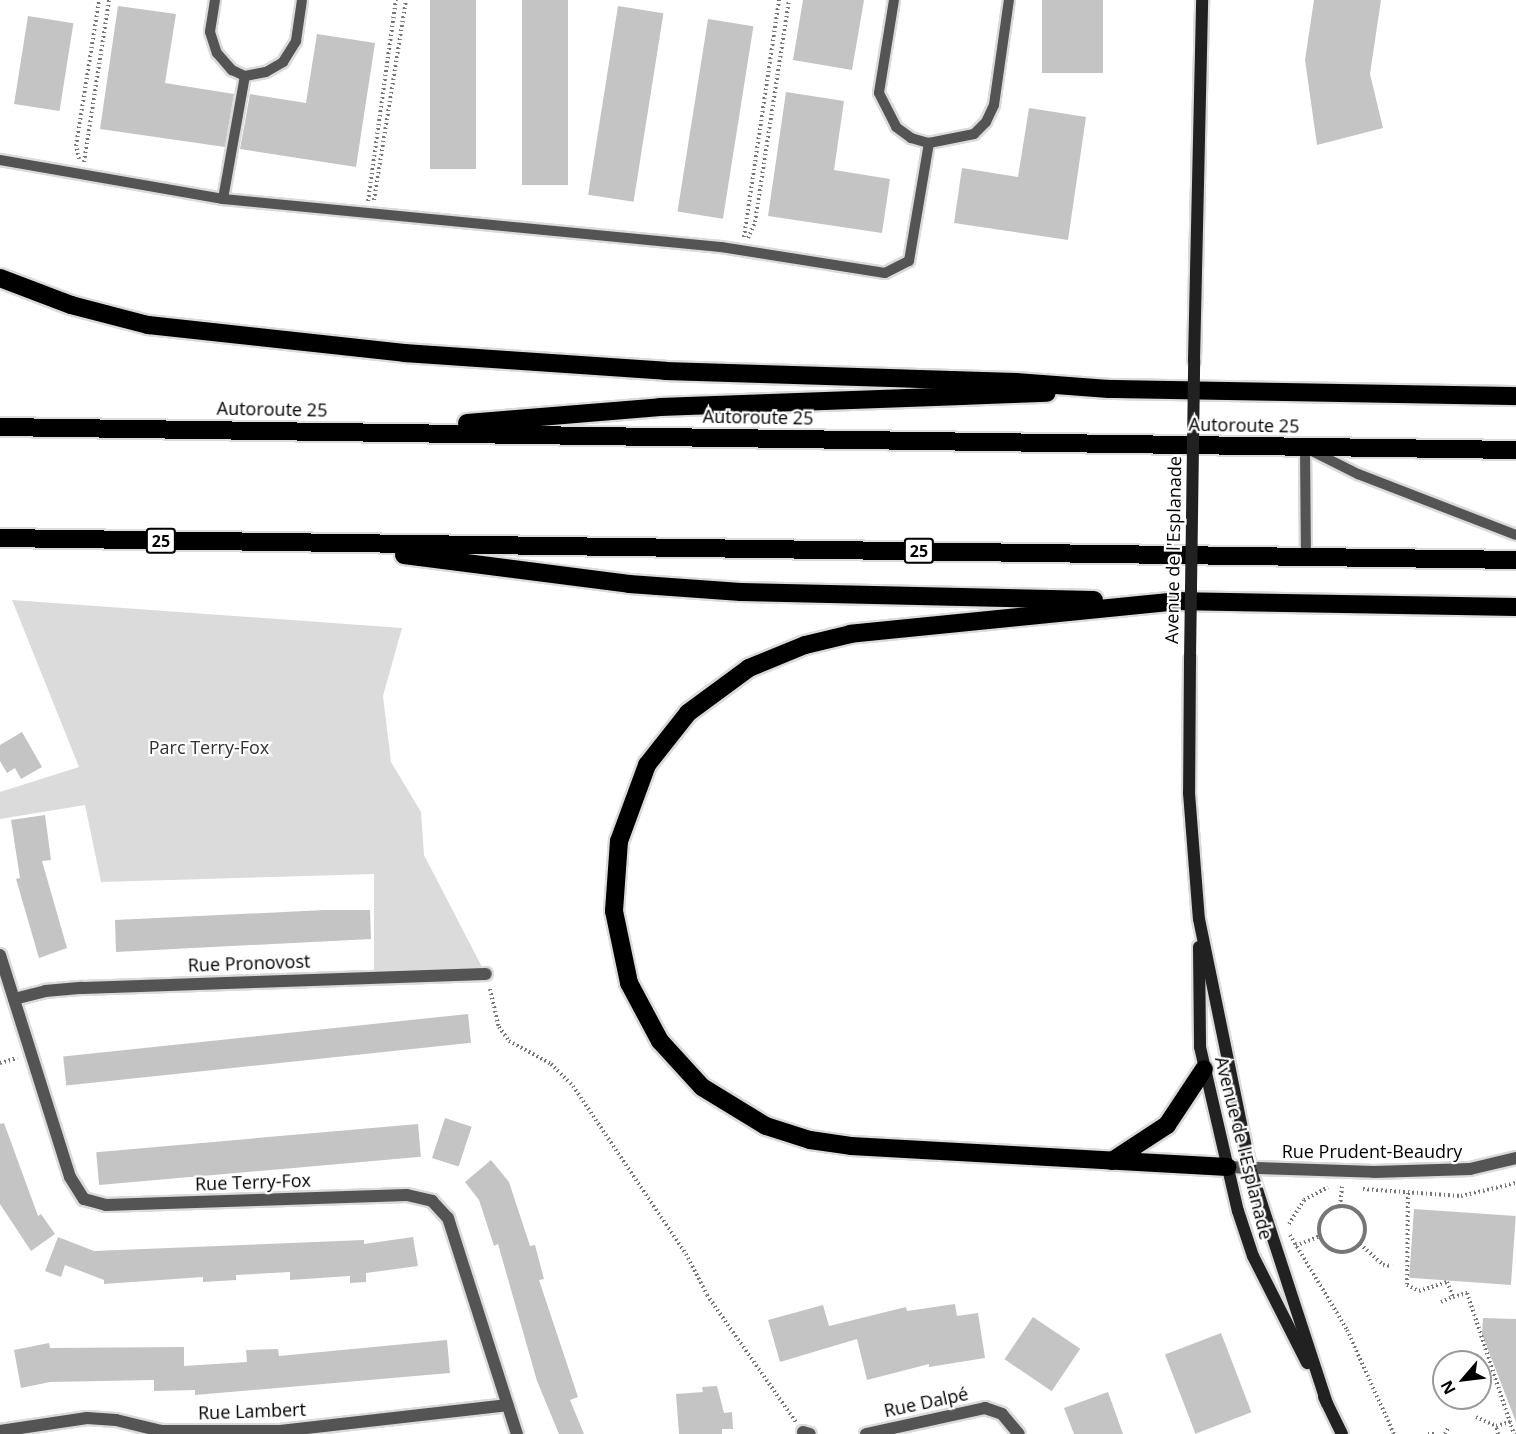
<!DOCTYPE html>
<html>
<head>
<meta charset="utf-8">
<style>
  body { margin:0 }
  #map { position:relative; width:1516px; height:1434px; overflow:hidden; background:#fff; font-family:"Open Sans",sans-serif }
  div>[style] { position:absolute }
  [style*='--x'] { left:calc(var(--x)*1px); top:calc(var(--y)*1px); width:calc(var(--w)*1px); rotate:calc(var(--a)*1deg) }
  .green>* { inset:0; background:#dbdbdb }
  .building>* { inset:0; background:#c4c4c4; transform-origin:0 0 }
  .path>* { height:4px; margin-top:-2px; transform-origin:0; background:repeating-linear-gradient(90deg,#767676 0 1.5px,transparent 0 4.5px) }
  .path>.ring { margin:-2px; padding:0; box-sizing:content-box; background:none; border:4px solid #767676; border-radius:50% }
  .roads { filter:drop-shadow(2px 0 #dbdbdb) drop-shadow(-2px 0 #dbdbdb) drop-shadow(0 2px #dbdbdb) drop-shadow(0 -2px #dbdbdb) }
  .lane>* { height:10px; margin:-5px; padding:0 5px; transform-origin:5px; border-radius:5px; background:#545454 }
  .street>* { height:12px; margin:-6px; padding:0 6px; transform-origin:6px; border-radius:6px; background:#545454 }
  .secondary>* { height:12px; margin:-6px; padding:0 6px; transform-origin:6px; border-radius:6px; background:#212121 }
  .highway>* { height:18px; margin:-9px; padding:0 9px; transform-origin:9px; border-radius:9px; background:#000 }
  .secondary-bridge>* { height:12px; margin:-6px; padding:0 6px; transform-origin:6px; border-radius:6px; background:#212121 }
  span { translate:-50% -50%; white-space:nowrap; text-align:center; line-height:1.15; -webkit-text-stroke:4.5px #fff; paint-order:stroke }
  .shield-label span { padding:2px 4px; background:#fff; border:2px solid; border-radius:4px; -webkit-text-stroke-width:0 }
  .shield-label { font-size:16px; color:#000; font-weight:700 }
  .street-label { font-size:18px; color:#000 }
  .park-label { font-size:18px; color:#323232 }
  .north { position:absolute; left:1432px; top:1350px; width:60px; height:60px; box-sizing:border-box; background:#fff; border:2px solid #999; border-radius:50%; rotate:242deg; font-size:16px; font-weight:700; line-height:24px; text-align:center; color:#000 }
  .north::after { content:''; display:block; margin:auto; width:21px; height:27px; background:#000; clip-path:polygon(50% 0,100% 100%,50% 72%,0 100%) }
</style>
</head>
<body>
<div id="map">
  <div class="green">
    <div style="clip-path:polygon(12px 600px,402px 628px,383px 696px,391px 762px,421px 812px,424px 855px,483px 969px,374px 980px,374px 874px,101px 882px,85px 805px,0 819px,0 792px,79px 767px)"></div>
  </div>
  <div class="building">
    <div style="left:430px;top:0;width:46px;height:169px"></div>
    <div style="left:522px;top:0;width:46px;height:185px"></div>
    <div style="clip-path:polygon(803px 0,864px 0,852px 70px,793px 60px)"></div>
    <div style="left:1042px;top:0;width:61px;height:73px"></div>
    <div style="clip-path:polygon(1314px 0,1381px 0,1370px 74px,1383px 128px,1317px 145px,1305px 60px)"></div>
    <div style="clip-path:polygon(118px 6px,176px 14px,165px 83px,234px 94px,225px 147px,100px 129px)"></div>
    <div style="left:618px;top:6px;width:46px;height:191px;rotate:9deg"></div>
    <div style="left:28px;top:16px;width:46px;height:89px;rotate:9deg"></div>
    <div style="left:708px;top:19px;width:46px;height:195px;rotate:9deg"></div>
    <div style="clip-path:polygon(317px 34px,375px 43px,356px 167px,240px 149px,250px 94px,306px 103px)"></div>
    <div style="clip-path:polygon(786px 92px,844px 101px,834px 170px,890px 179px,882px 233px,768px 216px)"></div>
    <div style="clip-path:polygon(1029px 108px,1086px 117px,1068px 240px,954px 223px,962px 168px,1018px 177px)"></div>
    <div style="clip-path:polygon(22px 732px,42px 767px,21px 779px,15px 768px,7px 773px,0 761px,0 745px)"></div>
    <div style="clip-path:polygon(45px 815px,51px 860px,42px 861px,67px 948px,39px 958px,16px 879px,20px 878px,11px 820px)"></div>
    <div style="clip-path:polygon(325px 910px,370px 910px,371px 939px,116px 952px,115px 920px)"></div>
    <div style="left:468px;top:1014px;width:29px;height:407px;rotate:84deg"></div>
    <div style="left:445px;top:1118px;width:28px;height:42px;rotate:18deg"></div>
    <div style="clip-path:polygon(4px 1123px,38px 1216px,41px 1214px,55px 1234px,31px 1251px,0 1204px,0 1124px)"></div>
    <div style="left:418px;top:1124px;width:33px;height:323px;rotate:85deg"></div>
    <div style="clip-path:polygon(491px 1160px,509px 1182px,530px 1246px,535px 1245px,544px 1279px,539px 1280px,578px 1397px,570px 1400px,584px 1434px,559px 1434px,537px 1381px,498px 1244px,494px 1246px,479px 1200px,465px 1182px)"></div>
    <div style="left:1414px;top:1209px;width:102px;height:69px;rotate:4deg"></div>
    <div style="clip-path:polygon(58px 1237px,94px 1251px,364px 1240px,364px 1244px,413px 1237px,418px 1266px,366px 1273px,366px 1282px,350px 1283px,350px 1276px,290px 1280px,290px 1272px,236px 1275px,236px 1280px,203px 1282px,203px 1277px,104px 1284px,104px 1280px,65px 1265px,61px 1277px,45px 1271px)"></div>
    <div style="clip-path:polygon(955px 1304px,957px 1316px,978px 1313px,985px 1358px,929px 1367px,929px 1364px,867px 1380px,857px 1339px,780px 1362px,768px 1320px,823px 1305px,829px 1326px,906px 1307px,907px 1311px)"></div>
    <div style="left:1033px;top:1317px;width:57px;height:51px;rotate:34deg"></div>
    <div style="clip-path:polygon(1483px 1318px,1516px 1319px,1516px 1422px,1482px 1334px)"></div>
    <div style="left:1221px;top:1333px;width:85px;height:60px;rotate:69deg"></div>
    <div style="clip-path:polygon(447px 1340px,450px 1373px,195px 1395px,195px 1390px,154px 1391px,154px 1380px,50px 1382px,21px 1388px,14px 1350px,49px 1343px,50px 1348px,184px 1347px,184px 1366px,247px 1362px,246px 1350px,278px 1349px,279px 1356px)"></div>
    <div style="clip-path:polygon(717px 1386px,724px 1413px,732px 1412px,733px 1429px,722px 1429px,722px 1434px,679px 1434px,676px 1394px,703px 1392px,702px 1387px)"></div>
    <div style="clip-path:polygon(1108px 1392px,1123px 1434px,1074px 1434px,1064px 1408px)"></div>
  </div>
  <div class="path">
    <div style="--x:79;--y:159;--w:13;--a:-103"></div>
    <div style="--x:76;--y:146;--w:148;--a:-81"></div>
    <div style="--x:84;--y:162;--w:164;--a:-81.2"></div>
    <div style="--x:374;--y:200;--w:203;--a:-80.9"></div>
    <div style="--x:368;--y:201;--w:203;--a:-82.1"></div>
    <div style="--x:744;--y:237;--w:240;--a:-81.6"></div>
    <div style="--x:748;--y:238;--w:17;--a:-66"></div>
    <div style="--x:755;--y:222;--w:225;--a:-81.3"></div>
    <div style="--x:490;--y:989;--w:39;--a:77"></div>
    <div style="--x:499;--y:1027;--w:17;--a:54"></div>
    <div style="--x:509;--y:1041;--w:48;--a:28.7"></div>
    <div style="--x:551;--y:1064;--w:31;--a:45"></div>
    <div style="--x:573;--y:1086;--w:202;--a:56.1"></div>
    <div style="--x:686;--y:1254;--w:46;--a:62.9"></div>
    <div style="--x:707;--y:1295;--w:155;--a:55"></div>
    <div style="--x:0;--y:1063;--w:18;--a:-16"></div>
    <div style="--x:1363;--y:1189;--w:98;--a:4.1"></div>
    <div style="--x:1461;--y:1196;--w:57;--a:-13.3"></div>
    <div style="--x:1408;--y:1193;--w:92;--a:90.6"></div>
    <div style="--x:1407;--y:1285;--w:13;--a:27"></div>
    <div style="--x:1419;--y:1291;--w:29;--a:-18"></div>
    <div style="--x:1447;--y:1282;--w:16;--a:68"></div>
    <div style="--x:1453;--y:1297;--w:15;--a:-16"></div>
    <div style="--x:1467;--y:1293;--w:149;--a:71.6"></div>
    <div style="--x:1340;--y:1206;--w:20;--a:-84"></div>
    <div class="ring" style="left:1319px;top:1206px;width:42px;height:42px"></div>
    <div style="--x:1289;--y:1224;--w:28;--a:-58"></div>
    <div style="--x:1304;--y:1200;--w:27;--a:-28"></div>
    <div style="--x:1290;--y:1235;--w:111;--a:59"></div>
    <div style="--x:1347;--y:1330;--w:114;--a:65.7"></div>
    <div style="--x:1360;--y:1244;--w:31;--a:42"></div>
    <div style="--x:1383;--y:1265;--w:9;--a:6"></div>
    <div style="--x:1296;--y:1246;--w:26;--a:-23"></div>
    <div style="--x:1441;--y:1302;--w:13;--a:-23"></div>
    <div style="--x:1476;--y:1417;--w:22;--a:24"></div>
    <div style="--x:1428;--y:1434;--w:7;--a:0"></div>
    <div style="--x:1445;--y:1434;--w:7;--a:-63"></div>
    <div style="--x:1498;--y:1434;--w:8;--a:-104"></div>
    <div style="--x:1496;--y:1426;--w:15;--a:-16"></div>
  </div>
  <div class="roads">
    <div class="lane">
      <div style="--x:215;--y:0;--w:32;--a:99"></div>
      <div style="--x:210;--y:32;--w:22;--a:72"></div>
      <div style="--x:217;--y:53;--w:23;--a:49"></div>
      <div style="--x:232;--y:70;--w:14;--a:25"></div>
      <div style="--x:245;--y:76;--w:21;--a:-11"></div>
      <div style="--x:266;--y:72;--w:20;--a:-30"></div>
      <div style="--x:283;--y:62;--w:25;--a:-58"></div>
      <div style="--x:296;--y:41;--w:41;--a:-81.7"></div>
      <div style="--x:894;--y:0;--w:94;--a:99.2"></div>
      <div style="--x:879;--y:93;--w:38;--a:63"></div>
      <div style="--x:896;--y:127;--w:19;--a:36"></div>
      <div style="--x:911;--y:138;--w:19;--a:16"></div>
      <div style="--x:929;--y:143;--w:46;--a:-11.3"></div>
      <div style="--x:974;--y:134;--w:17;--a:-45"></div>
      <div style="--x:986;--y:122;--w:19;--a:-65"></div>
      <div style="--x:994;--y:105;--w:106;--a:-81.9"></div>
      <div style="--x:0;--y:160;--w:226;--a:9.9"></div>
      <div style="--x:223;--y:199;--w:500;--a:5.51"></div>
      <div style="--x:721;--y:247;--w:166;--a:9"></div>
      <div style="--x:885;--y:273;--w:27;--a:-27"></div>
      <div style="--x:909;--y:261;--w:120;--a:-80.4"></div>
      <div style="--x:223;--y:199;--w:125;--a:-79.9"></div>
      <div style="--x:1305;--y:447;--w:110;--a:89.5"></div>
      <div style="--x:1310;--y:450;--w:54;--a:26.6"></div>
      <div style="--x:1358;--y:474;--w:169;--a:21.1"></div>
    </div>
    <div class="street">
      <div style="--x:0;--y:955;--w:233;--a:72.5"></div>
      <div style="--x:70;--y:1177;--w:26;--a:58"></div>
      <div style="--x:84;--y:1199;--w:23;--a:15"></div>
      <div style="--x:106;--y:1205;--w:301;--a:-1.9"></div>
      <div style="--x:407;--y:1195;--w:26;--a:13"></div>
      <div style="--x:432;--y:1201;--w:23;--a:47"></div>
      <div style="--x:448;--y:1218;--w:227;--a:72.3"></div>
      <div style="--x:14;--y:999;--w:32;--a:-14"></div>
      <div style="--x:45;--y:991;--w:37;--a:-5"></div>
      <div style="--x:82;--y:988;--w:404;--a:-2"></div>
      <div style="--x:1227;--y:1167;--w:147;--a:1.9"></div>
      <div style="--x:1374;--y:1172;--w:96;--a:-1.8"></div>
      <div style="--x:1470;--y:1169;--w:47;--a:-13.4"></div>
      <div style="--x:0;--y:1431;--w:88;--a:-8.5"></div>
      <div style="--x:87;--y:1418;--w:29;--a:4"></div>
      <div style="--x:116;--y:1420;--w:46;--a:13.7"></div>
      <div style="--x:161;--y:1431;--w:119;--a:0"></div>
      <div style="--x:280;--y:1431;--w:229;--a:-6.5"></div>
      <div style="--x:803;--y:1432;--w:7;--a:16"></div>
      <div style="--x:866;--y:1434;--w:122;--a:-12.3"></div>
      <div style="--x:985;--y:1408;--w:18;--a:19"></div>
      <div style="--x:1002;--y:1414;--w:26;--a:50"></div>
    </div>
    <div class="secondary">
      <div style="--x:1194;--y:360;--w:360;--a:-88.7"></div>
      <div style="--x:1190;--y:660;--w:133;--a:90.4"></div>
      <div style="--x:1189;--y:793;--w:126;--a:85.5"></div>
      <div style="--x:1199;--y:919;--w:254;--a:78.4"></div>
      <div style="--x:1250;--y:1168;--w:247;--a:71.9"></div>
      <div style="--x:1199;--y:947;--w:100;--a:89.4"></div>
      <div style="--x:1200;--y:1047;--w:168;--a:77"></div>
      <div style="--x:1238;--y:1211;--w:47;--a:71.6"></div>
      <div style="--x:1253;--y:1256;--w:120;--a:63.2"></div>
      <div style="--x:1324;--y:1397;--w:41;--a:64.1"></div>
    </div>
    <div class="highway">
      <div style="--x:0;--y:278;--w:76;--a:20.8"></div>
      <div style="--x:71;--y:305;--w:80;--a:14.6"></div>
      <div style="--x:148;--y:325;--w:258;--a:6.2"></div>
      <div style="--x:404;--y:353;--w:262;--a:3.9"></div>
      <div style="--x:665;--y:371;--w:351;--a:1.8"></div>
      <div style="--x:1016;--y:382;--w:93;--a:4.3"></div>
      <div style="--x:1109;--y:389;--w:407;--a:1"></div>
      <div style="--x:467;--y:423;--w:194;--a:-4.7"></div>
      <div style="--x:660;--y:407;--w:387;--a:-2.1"></div>
      <div style="--x:0;--y:427;--w:1516;--a:0.87"></div>
      <div style="--x:0;--y:538;--w:1516;--a:0.83"></div>
      <div style="--x:404;--y:555;--w:227;--a:7.3"></div>
      <div style="--x:629;--y:584;--w:112;--a:4.1"></div>
      <div style="--x:741;--y:592;--w:353;--a:1.3"></div>
      <div style="--x:1173;--y:601;--w:343;--a:1"></div>
      <div style="--x:1179;--y:601;--w:330;--a:174.3"></div>
      <div style="--x:851;--y:634;--w:47;--a:166.6"></div>
      <div style="--x:805;--y:645;--w:61;--a:157.7"></div>
      <div style="--x:749;--y:668;--w:76;--a:143.6"></div>
      <div style="--x:688;--y:713;--w:66;--a:128.3"></div>
      <div style="--x:647;--y:765;--w:81;--a:110.2"></div>
      <div style="--x:619;--y:841;--w:70;--a:94.1"></div>
      <div style="--x:614;--y:911;--w:74;--a:78.2"></div>
      <div style="--x:629;--y:983;--w:66;--a:61.9"></div>
      <div style="--x:660;--y:1041;--w:62;--a:47.6"></div>
      <div style="--x:702;--y:1087;--w:75;--a:31.4"></div>
      <div style="--x:766;--y:1126;--w:46;--a:17.7"></div>
      <div style="--x:810;--y:1140;--w:41;--a:8.3"></div>
      <div style="--x:851;--y:1146;--w:377;--a:3.2"></div>
      <div style="--x:1112;--y:1161;--w:66;--a:-33.2"></div>
      <div style="--x:1167;--y:1125;--w:67;--a:-56.5"></div>
    </div>
  </div>
  <div class="secondary-bridge">
    <div style="--x:1190;--y:660;--w:300;--a:-89.2"></div>
  </div>
  <div class="shield-label">
    <span style="left:161px;top:541px">25</span>
    <span style="left:919px;top:551px">25</span>
  </div>
  <div class="street-label">
    <span style="left:272px;top:409px;rotate:1deg">Autoroute 25</span>
    <span style="left:758px;top:417px;rotate:1deg">Autoroute 25</span>
    <span style="left:1244px;top:425px;rotate:1deg">Autoroute 25</span>
    <span style="left:1173px;top:550px;rotate:-89deg">Avenue de l'Esplanade</span>
    <span style="left:249px;top:963px;rotate:-2deg">Rue Pronovost</span>
    <span style="left:1244px;top:1148px;rotate:76deg">Avenue de l'Esplanade</span>
    <span style="left:1372px;top:1151px">Rue Prudent-Beaudry</span>
    <span style="left:253px;top:1182px;rotate:-2deg">Rue Terry-Fox</span>
    <span style="left:926px;top:1402px;rotate:-12deg">Rue Dalpé</span>
    <span style="left:252px;top:1411px;rotate:-2deg">Rue Lambert</span>
  </div>
  <div class="park-label">
    <span style="left:209px;top:747px">Parc Terry-Fox</span>
  </div>
  <div class="north">N</div>
</div>
</body>
</html>
